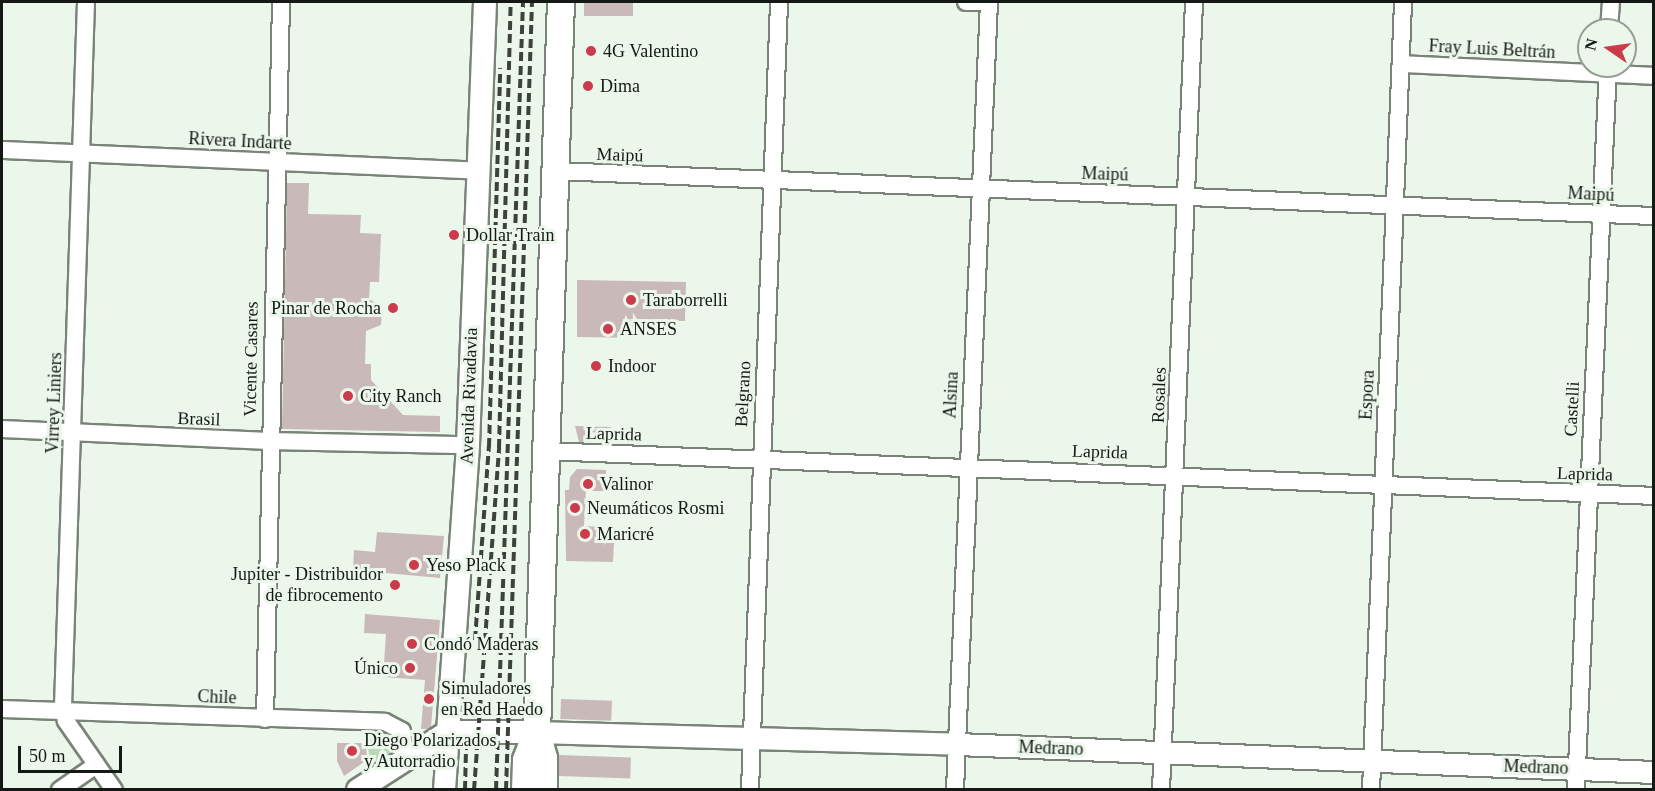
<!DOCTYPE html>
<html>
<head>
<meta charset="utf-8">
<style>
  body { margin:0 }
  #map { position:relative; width:1655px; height:791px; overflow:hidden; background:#ecf7eb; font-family:Georgia,serif }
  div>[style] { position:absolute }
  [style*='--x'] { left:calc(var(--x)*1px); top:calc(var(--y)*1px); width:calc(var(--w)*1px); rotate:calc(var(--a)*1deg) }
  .green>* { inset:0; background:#bad8b7 }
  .building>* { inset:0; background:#cab9b9; transform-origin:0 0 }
  .roads { filter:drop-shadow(2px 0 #798378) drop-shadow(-2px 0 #798378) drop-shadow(0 2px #798378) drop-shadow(0 -2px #798378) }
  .minor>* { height:16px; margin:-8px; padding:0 8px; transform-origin:8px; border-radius:8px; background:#fff }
  .tertiary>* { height:21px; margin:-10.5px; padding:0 10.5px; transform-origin:10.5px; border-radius:10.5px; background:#fff }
  .secondary>* { height:22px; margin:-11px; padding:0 11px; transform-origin:11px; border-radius:11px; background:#fff }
  .primary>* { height:26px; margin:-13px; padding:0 13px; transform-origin:13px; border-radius:13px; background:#fff }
  .rail>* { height:4px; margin-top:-2px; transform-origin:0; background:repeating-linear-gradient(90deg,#3d423d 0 9px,transparent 0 13.5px) }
  .dots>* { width:16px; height:16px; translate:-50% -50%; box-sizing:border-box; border:3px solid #ecf7eb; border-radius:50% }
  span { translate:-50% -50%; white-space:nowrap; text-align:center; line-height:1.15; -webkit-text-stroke:6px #ecf7eb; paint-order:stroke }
  .street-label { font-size:18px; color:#151915 }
  .poi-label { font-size:18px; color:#151915 }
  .left { translate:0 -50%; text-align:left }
  .right { translate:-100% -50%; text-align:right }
  .frame { position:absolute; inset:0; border:3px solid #151915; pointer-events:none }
  .north { position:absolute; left:1577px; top:18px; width:60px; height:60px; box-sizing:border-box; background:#ecf7eb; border:2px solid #969e95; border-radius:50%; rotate:283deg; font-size:16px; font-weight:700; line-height:24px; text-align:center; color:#151915 }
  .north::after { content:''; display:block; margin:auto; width:21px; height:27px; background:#cb3b49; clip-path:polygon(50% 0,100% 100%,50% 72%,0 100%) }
  .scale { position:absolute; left:18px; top:746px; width:104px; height:27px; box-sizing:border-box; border:3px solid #151915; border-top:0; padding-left:8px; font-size:18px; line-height:21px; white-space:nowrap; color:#151915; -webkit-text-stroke:4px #ecf7eb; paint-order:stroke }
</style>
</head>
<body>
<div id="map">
  <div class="green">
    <div style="clip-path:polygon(361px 729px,394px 732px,396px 748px,373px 765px)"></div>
  </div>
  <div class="building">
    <div style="left:584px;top:2px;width:49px;height:14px"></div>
    <div style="clip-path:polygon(287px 183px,309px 183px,308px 214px,361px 215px,360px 233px,381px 234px,379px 282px,370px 282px,369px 299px,382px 307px,381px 325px,366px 331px,365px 364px,371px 364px,371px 380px,403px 415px,440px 416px,440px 432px,282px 429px)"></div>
    <div style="clip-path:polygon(577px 280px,686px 282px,685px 321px,640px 320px,640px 338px,577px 337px)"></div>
    <div style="clip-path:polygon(575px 426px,611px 427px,611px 442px,579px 442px)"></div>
    <div style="clip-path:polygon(577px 469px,606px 470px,606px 491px,586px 491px,584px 526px,603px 527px,603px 542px,614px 542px,613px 562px,566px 561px,565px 490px,569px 490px,570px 477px)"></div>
    <div style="clip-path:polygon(377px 532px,444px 536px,440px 578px,353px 570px,354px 550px,375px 552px)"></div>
    <div style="clip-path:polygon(365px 614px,440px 620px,431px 727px,427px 729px,421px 729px,425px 680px,383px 677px,386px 634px,364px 633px)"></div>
    <div style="left:561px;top:699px;width:51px;height:20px;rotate:2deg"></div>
    <div style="clip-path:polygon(337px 743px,366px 743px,367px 760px,344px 776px,337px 761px)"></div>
    <div style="left:559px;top:755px;width:72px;height:21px;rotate:2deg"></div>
  </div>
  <div class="roads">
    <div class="minor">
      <div style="--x:86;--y:2;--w:705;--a:91.87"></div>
      <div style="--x:63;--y:707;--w:14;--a:78"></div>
      <div style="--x:66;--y:721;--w:84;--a:55.2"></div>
      <div style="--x:966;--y:2;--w:23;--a:0"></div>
      <div style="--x:1609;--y:30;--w:28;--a:-86"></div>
      <div style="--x:1401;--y:64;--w:253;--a:2.7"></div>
      <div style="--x:2;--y:150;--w:476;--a:2.5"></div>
      <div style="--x:556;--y:171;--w:1099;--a:2.35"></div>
      <div style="--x:2;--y:429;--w:267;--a:2.6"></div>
      <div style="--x:269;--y:441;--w:199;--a:1.2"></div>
      <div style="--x:545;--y:451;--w:1110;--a:2.32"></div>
      <div style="--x:2;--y:709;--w:383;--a:1.9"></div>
      <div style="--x:385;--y:722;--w:19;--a:28"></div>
      <div style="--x:402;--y:731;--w:27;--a:84"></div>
      <div style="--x:265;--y:719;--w:717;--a:-88.72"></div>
      <div style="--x:60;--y:790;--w:44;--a:-34.8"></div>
      <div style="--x:750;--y:790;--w:789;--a:-87.89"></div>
      <div style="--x:955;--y:790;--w:789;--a:-87.53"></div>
      <div style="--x:1161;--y:790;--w:789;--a:-87.6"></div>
      <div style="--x:1371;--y:790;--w:789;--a:-87.67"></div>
      <div style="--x:1576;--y:790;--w:725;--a:-87.47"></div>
    </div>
    <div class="tertiary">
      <div style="--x:537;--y:732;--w:420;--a:1.6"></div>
      <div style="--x:957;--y:744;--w:698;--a:2.3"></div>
      <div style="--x:444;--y:790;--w:58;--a:-86.1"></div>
    </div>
    <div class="secondary">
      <div style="--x:448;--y:732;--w:288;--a:-86"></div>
      <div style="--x:468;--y:445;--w:443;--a:-87.8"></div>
      <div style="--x:358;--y:790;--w:107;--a:-32.8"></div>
      <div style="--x:448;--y:732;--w:89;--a:0"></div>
    </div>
    <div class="primary">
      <div style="--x:537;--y:732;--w:27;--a:75"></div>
      <div style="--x:544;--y:758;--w:32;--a:90"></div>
      <div style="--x:525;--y:790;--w:30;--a:-88"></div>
      <div style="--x:526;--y:760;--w:30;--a:-69"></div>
      <div style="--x:537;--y:732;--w:730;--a:-88.12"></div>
    </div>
  </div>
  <div class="rail">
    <div style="--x:475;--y:640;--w:194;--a:-85.9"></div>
    <div style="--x:489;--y:447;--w:379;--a:-88.3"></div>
    <div style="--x:465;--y:790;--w:42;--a:-88.6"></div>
    <div style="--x:474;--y:790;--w:343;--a:-85.8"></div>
    <div style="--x:499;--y:448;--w:446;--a:-88.5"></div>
    <div style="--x:496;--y:790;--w:788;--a:-88.04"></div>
    <div style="--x:506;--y:790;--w:788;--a:-88.11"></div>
  </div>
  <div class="dots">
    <div style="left:591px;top:51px;background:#cb3b49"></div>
    <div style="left:588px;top:86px;background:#cb3b49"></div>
    <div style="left:454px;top:235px;background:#cb3b49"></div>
    <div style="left:631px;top:300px;background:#cb3b49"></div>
    <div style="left:393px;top:308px;background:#cb3b49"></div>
    <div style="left:608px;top:329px;background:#cb3b49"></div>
    <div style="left:596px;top:366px;background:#cb3b49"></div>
    <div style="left:348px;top:396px;background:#cb3b49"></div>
    <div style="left:588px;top:484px;background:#cb3b49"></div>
    <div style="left:575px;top:508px;background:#cb3b49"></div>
    <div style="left:585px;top:534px;background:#cb3b49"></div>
    <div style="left:414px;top:565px;background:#cb3b49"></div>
    <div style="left:395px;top:585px;background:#cb3b49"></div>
    <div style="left:412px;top:644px;background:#cb3b49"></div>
    <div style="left:410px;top:668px;background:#cb3b49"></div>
    <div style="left:429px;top:699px;background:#cb3b49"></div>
    <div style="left:352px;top:751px;background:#cb3b49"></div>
  </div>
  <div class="street-label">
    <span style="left:1492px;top:49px;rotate:3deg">Fray Luis Beltrán</span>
    <span style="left:240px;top:141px;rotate:3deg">Rivera Indarte</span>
    <span style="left:620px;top:155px;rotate:2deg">Maipú</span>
    <span style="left:1105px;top:174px;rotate:2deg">Maipú</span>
    <span style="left:1591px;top:194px;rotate:3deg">Maipú</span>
    <span style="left:251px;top:359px;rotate:-89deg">Vicente Casares</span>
    <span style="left:743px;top:394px;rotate:-87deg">Belgrano</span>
    <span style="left:951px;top:395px;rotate:-87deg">Alsina</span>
    <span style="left:1159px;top:395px;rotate:-88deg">Rosales</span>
    <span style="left:1367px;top:395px;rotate:-87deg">Espora</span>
    <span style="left:469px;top:396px;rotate:-88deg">Avenida Rivadavia</span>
    <span style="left:54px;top:403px;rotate:-88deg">Virrey Liniers</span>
    <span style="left:1572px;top:409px;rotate:-87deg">Castelli</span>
    <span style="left:199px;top:419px;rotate:2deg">Brasil</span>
    <span style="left:614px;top:434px;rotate:2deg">Laprida</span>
    <span style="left:1100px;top:452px;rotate:2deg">Laprida</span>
    <span style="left:1585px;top:474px;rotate:2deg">Laprida</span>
    <span style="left:217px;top:697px;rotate:2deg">Chile</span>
    <span style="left:1051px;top:748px;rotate:2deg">Medrano</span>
    <span style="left:1536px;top:767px;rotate:2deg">Medrano</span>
  </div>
  <div class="poi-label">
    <span class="left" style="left:603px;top:51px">4G Valentino</span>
    <span class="left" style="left:600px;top:86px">Dima</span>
    <span class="left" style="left:466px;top:235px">Dollar Train</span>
    <span class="left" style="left:643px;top:300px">Taraborrelli</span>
    <span class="right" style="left:381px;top:308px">Pinar de Rocha</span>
    <span class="left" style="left:620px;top:329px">ANSES</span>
    <span class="left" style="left:608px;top:366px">Indoor</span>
    <span class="left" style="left:360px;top:396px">City Ranch</span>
    <span class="left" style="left:600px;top:484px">Valinor</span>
    <span class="left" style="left:587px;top:508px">Neumáticos Rosmi</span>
    <span class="left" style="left:597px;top:534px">Maricré</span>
    <span class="left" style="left:426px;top:565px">Yeso Plack</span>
    <span class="right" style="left:383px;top:585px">Jupiter - Distribuidor<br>de fibrocemento</span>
    <span class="left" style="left:424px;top:644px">Condó Maderas</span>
    <span class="right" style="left:398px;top:668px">Único</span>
    <span class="left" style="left:441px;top:699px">Simuladores<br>en Red Haedo</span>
    <span class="left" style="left:364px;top:751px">Diego Polarizados<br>y Autorradio</span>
  </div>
  <div class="frame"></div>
  <div class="north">N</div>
  <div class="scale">50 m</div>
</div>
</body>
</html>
